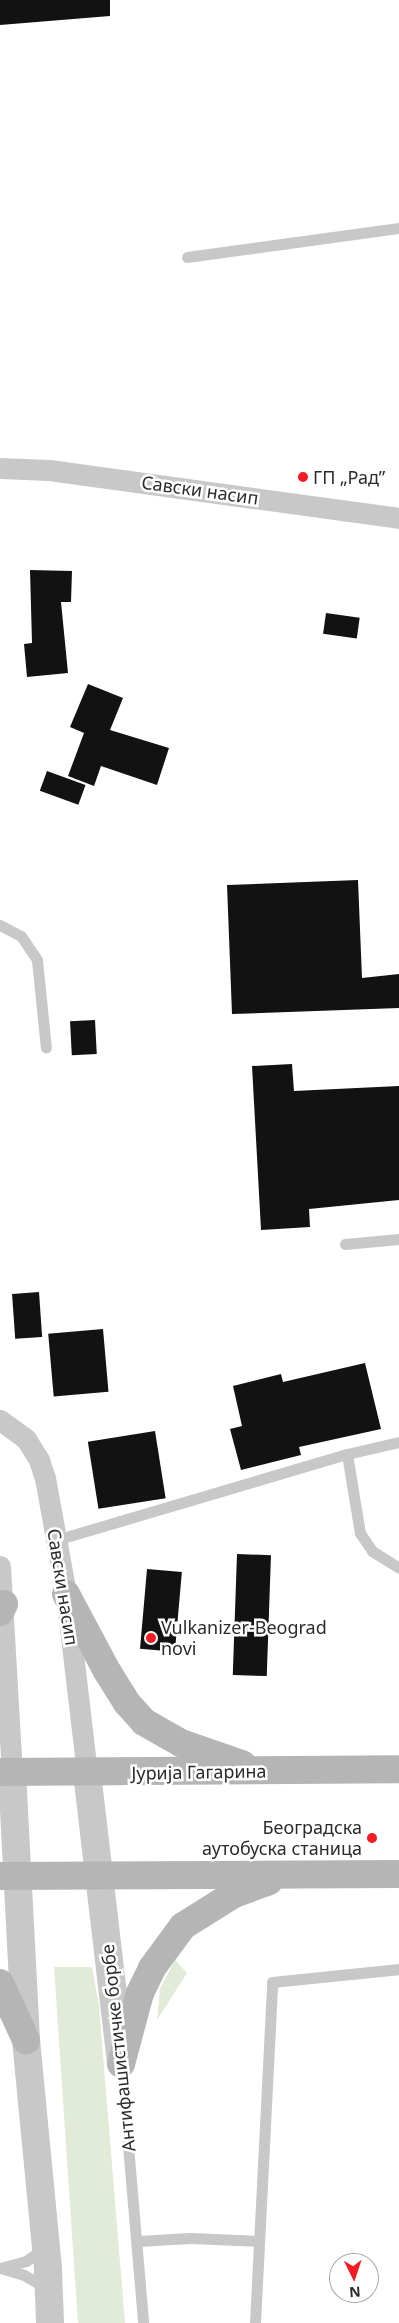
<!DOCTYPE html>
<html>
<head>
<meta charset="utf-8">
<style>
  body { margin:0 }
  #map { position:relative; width:399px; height:2323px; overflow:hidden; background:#fff; font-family:"Noto Sans",sans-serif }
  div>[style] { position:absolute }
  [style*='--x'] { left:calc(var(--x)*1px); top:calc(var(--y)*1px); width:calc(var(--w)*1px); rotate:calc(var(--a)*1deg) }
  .green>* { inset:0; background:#e1ebd7 }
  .building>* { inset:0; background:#121212; transform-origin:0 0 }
  .service>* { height:11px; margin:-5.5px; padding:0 5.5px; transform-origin:5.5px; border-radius:5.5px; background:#c8c8c8 }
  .minor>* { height:21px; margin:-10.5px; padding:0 10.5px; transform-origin:10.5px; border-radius:10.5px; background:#c8c8c8 }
  .tertiary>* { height:28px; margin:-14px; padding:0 14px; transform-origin:14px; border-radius:14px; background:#c8c8c8 }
  .secondary>* { height:28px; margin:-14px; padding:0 14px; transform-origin:14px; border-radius:14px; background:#b5b5b5 }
  .dots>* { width:14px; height:14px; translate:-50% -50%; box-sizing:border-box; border:2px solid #fff; border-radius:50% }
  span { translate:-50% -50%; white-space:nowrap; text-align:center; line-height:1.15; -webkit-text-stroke:5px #fff; paint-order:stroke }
  .poi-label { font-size:18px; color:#2b2b2b }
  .left { translate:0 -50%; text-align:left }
  .right { translate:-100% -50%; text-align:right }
  .street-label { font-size:18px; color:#2b2b2b }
  .north { position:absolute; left:329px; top:2253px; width:50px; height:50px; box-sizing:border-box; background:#fff; border:1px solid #aaa; border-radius:50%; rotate:176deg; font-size:14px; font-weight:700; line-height:20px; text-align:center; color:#2b2b2b }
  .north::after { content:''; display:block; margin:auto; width:18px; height:22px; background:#f61a23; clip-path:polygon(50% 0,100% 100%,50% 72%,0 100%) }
</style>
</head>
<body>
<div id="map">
  <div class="green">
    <div style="clip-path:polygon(175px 1960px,187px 1973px,157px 2020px,160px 1989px)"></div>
    <div style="clip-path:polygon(54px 1967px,92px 1967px,99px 2006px,125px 2323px,78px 2323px)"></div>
  </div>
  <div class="building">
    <div style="clip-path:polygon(0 0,110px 0,110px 16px,0 25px)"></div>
    <div style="clip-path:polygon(30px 570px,72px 571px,71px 602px,61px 602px,68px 673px,27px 677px,24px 644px,32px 643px)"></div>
    <div style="left:326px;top:613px;width:34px;height:21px;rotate:8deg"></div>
    <div style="clip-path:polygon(88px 684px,123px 698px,110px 730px,169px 748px,157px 785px,101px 766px,94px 786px,68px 776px,84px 733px,70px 727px)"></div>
    <div style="left:47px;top:771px;width:41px;height:21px;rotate:20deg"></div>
    <div style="clip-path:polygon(358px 880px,362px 978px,399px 974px,399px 1008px,232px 1014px,227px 885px)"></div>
    <div style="left:95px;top:1020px;width:34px;height:25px;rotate:87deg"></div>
    <div style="clip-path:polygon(292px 1064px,294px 1091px,399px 1086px,399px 1200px,309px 1209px,310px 1227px,261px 1230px,252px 1066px)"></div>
    <div style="left:39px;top:1292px;width:45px;height:27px;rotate:86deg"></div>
    <div style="left:103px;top:1329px;width:63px;height:55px;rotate:85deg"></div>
    <div style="clip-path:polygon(365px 1363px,381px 1429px,299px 1447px,301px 1455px,241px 1470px,230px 1429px,242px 1426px,233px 1386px,281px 1374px,283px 1382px)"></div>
    <div style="left:155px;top:1431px;width:68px;height:68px;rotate:81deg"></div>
    <div style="left:237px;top:1554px;width:34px;height:121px;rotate:2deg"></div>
    <div style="left:147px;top:1569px;width:35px;height:80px;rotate:5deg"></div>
  </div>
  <div class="service">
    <div style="--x:187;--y:257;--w:214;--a:-7.8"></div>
    <div style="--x:0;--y:925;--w:24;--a:28"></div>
    <div style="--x:21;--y:936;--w:29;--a:56"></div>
    <div style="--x:37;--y:960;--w:88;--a:84.2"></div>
    <div style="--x:345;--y:1244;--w:54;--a:-5.3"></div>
    <div style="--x:347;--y:1454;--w:80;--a:80.7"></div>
    <div style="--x:360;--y:1533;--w:22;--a:56"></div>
    <div style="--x:372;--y:1551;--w:32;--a:32"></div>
    <div style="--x:56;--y:1540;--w:303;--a:-16.5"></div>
    <div style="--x:347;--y:1454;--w:53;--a:-13"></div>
    <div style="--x:121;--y:2064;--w:260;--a:85.1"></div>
    <div style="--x:138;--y:2241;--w:52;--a:-3.3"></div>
    <div style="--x:190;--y:2238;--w:69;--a:2.5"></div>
    <div style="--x:0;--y:2268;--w:25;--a:16"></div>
    <div style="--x:24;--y:2275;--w:20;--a:30"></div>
    <div style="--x:41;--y:2285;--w:7;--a:63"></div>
    <div style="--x:0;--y:2268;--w:27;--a:-15"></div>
    <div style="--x:26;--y:2261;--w:19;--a:-36"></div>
    <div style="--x:41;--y:2250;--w:5;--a:-79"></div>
    <div style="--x:255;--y:2323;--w:341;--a:-87.1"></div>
    <div style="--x:272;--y:1982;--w:128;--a:-5.8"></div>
  </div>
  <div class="minor">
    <div style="--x:0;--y:468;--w:49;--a:2.3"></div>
    <div style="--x:49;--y:470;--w:353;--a:7.8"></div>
    <div style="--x:0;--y:1420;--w:32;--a:36"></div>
    <div style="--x:26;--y:1439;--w:25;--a:58"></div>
    <div style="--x:39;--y:1460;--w:19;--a:72"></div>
    <div style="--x:45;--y:1478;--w:118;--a:79.7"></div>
    <div style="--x:66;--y:1594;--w:180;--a:83.3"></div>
    <div style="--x:0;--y:1566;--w:206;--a:86.7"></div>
  </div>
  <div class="tertiary">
    <div style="--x:12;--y:1772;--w:268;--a:87"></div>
    <div style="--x:26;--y:2040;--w:231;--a:84.5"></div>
    <div style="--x:48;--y:2270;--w:53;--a:87.8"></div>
    <div style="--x:87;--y:1773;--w:292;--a:83.3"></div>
  </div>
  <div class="secondary">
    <div style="--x:66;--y:1594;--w:87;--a:62"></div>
    <div style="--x:107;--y:1671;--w:38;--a:58"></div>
    <div style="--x:127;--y:1703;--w:25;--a:48"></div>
    <div style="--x:144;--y:1722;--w:43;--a:29.6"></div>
    <div style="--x:181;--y:1743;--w:65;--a:19"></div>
    <div style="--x:0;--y:1612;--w:9;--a:-63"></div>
    <div style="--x:0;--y:1772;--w:399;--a:-0.4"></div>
    <div style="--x:0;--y:1876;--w:399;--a:-0.3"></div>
    <div style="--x:0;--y:1983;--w:63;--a:65.5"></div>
    <div style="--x:121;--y:2064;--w:73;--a:-75"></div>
    <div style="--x:140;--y:1993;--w:28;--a:-64"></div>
    <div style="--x:152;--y:1968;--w:52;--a:-53.6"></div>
    <div style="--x:183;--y:1926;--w:60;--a:-32.1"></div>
    <div style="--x:234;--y:1894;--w:37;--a:-20"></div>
  </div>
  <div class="dots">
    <div style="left:303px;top:477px;background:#f61a23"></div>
    <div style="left:151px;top:1638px;background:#f61a23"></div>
    <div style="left:372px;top:1838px;background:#f61a23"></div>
  </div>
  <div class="poi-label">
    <span class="left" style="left:313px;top:477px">ГП „Рад”</span>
    <span class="left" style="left:161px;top:1638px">Vulkanizer-Beograd<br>novi</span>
    <span class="right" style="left:362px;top:1838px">Београдска<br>аутобуска станица</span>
  </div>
  <div class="street-label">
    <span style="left:200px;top:490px;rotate:8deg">Савски насип</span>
    <span style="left:63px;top:1587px;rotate:81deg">Савски насип</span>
    <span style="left:199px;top:1772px;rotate:-1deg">Јурија Гагарина</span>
    <span style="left:118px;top:2048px;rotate:-96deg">Антифашистичке борбе</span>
  </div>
  <div class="north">N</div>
</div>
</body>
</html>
